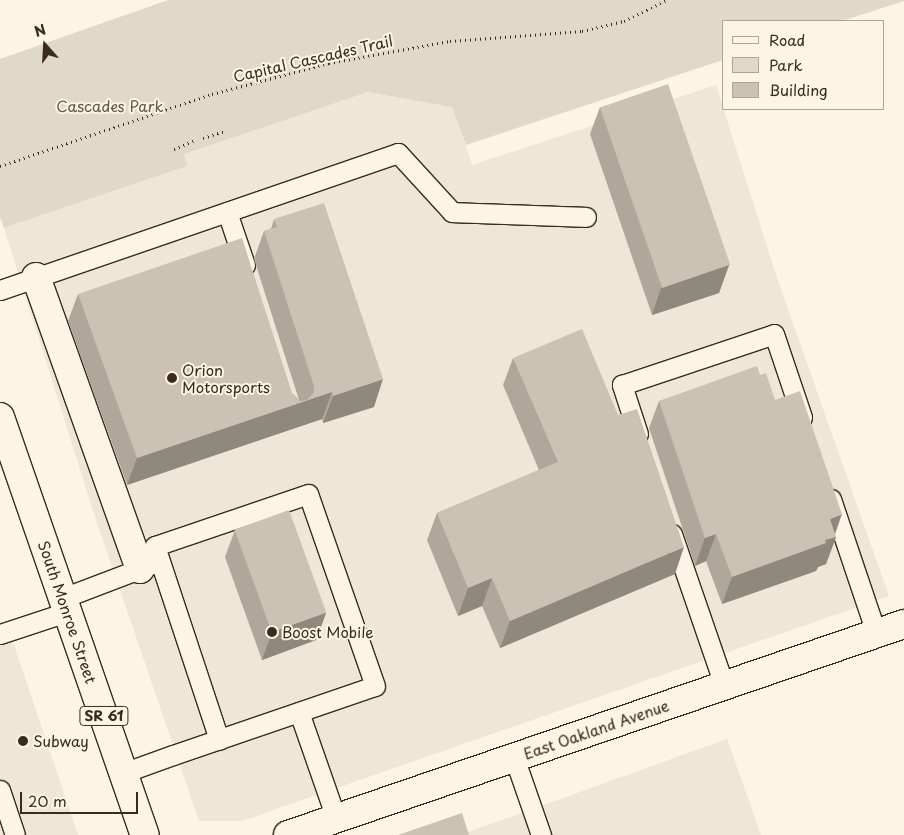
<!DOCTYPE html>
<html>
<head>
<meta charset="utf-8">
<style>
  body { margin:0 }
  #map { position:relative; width:904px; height:835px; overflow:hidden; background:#fcf5e5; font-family:"Playpen Sans",sans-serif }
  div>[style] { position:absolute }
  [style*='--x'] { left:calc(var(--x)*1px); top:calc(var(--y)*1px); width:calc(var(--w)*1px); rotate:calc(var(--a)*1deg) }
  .built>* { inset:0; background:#eee6d6 }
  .green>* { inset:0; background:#e0d8c8 }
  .path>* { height:3px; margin-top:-1.5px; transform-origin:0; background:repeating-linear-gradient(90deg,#3b2a1e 0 1px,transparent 0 5px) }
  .roads { filter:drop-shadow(1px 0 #3b2a1e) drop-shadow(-1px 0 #3b2a1e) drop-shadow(0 1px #3b2a1e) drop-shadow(0 -1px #3b2a1e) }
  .service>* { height:19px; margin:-9.5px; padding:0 9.5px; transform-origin:9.5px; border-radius:9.5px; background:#fcf5e5 }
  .pedestrian>* { height:28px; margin:-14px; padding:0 14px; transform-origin:14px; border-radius:14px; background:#fcf5e5 }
  .minor>* { height:28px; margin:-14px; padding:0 14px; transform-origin:14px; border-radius:14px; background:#fcf5e5 }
  .primary>* { height:28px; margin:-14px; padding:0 14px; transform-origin:14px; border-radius:14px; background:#fcf5e5 }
  .wall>* { inset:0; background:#afa79a }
  .shaded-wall>* { inset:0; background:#8f887d }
  .building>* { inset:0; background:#ccc2b3; transform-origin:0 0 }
  .dots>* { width:14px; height:14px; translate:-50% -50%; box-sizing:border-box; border:2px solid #fcf5e5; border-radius:50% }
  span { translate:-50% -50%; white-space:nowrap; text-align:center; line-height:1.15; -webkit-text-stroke:4px #fcf5e5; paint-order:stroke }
  .shield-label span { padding:1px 4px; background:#fcf5e5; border:1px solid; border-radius:4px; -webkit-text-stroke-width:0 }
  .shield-label { font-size:14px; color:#3b2a1e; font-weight:700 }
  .street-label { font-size:15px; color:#3b2a1e }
  .park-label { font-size:15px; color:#645648 }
  .poi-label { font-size:15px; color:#3b2a1e }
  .left { translate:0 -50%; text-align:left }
  .legend { position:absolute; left:722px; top:20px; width:162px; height:90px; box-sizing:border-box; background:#fcf5e5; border:1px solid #afa495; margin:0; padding:6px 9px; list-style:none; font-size:15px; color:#3b2a1e }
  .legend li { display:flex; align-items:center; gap:10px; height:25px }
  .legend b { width:25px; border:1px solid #afa495 }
  .north { position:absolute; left:20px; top:20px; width:50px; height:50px; -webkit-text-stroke:4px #fcf5e5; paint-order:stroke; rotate:341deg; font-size:14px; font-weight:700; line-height:20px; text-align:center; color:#3b2a1e }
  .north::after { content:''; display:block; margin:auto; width:18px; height:22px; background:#3b2a1e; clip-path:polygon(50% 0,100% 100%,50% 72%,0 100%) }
  .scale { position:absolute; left:20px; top:792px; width:118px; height:22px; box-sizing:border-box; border:2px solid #3b2a1e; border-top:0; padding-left:6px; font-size:15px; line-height:18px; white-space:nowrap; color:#3b2a1e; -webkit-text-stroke:4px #fcf5e5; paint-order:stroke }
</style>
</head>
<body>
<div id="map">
  <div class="built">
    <div style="clip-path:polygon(716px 85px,776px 275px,889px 596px,242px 821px,199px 821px,95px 517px,4px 228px,186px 166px,183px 154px,368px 92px,453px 107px,472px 165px)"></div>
    <div style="clip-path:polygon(13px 642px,78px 835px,0 835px,0 646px)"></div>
    <div style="clip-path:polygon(727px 739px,761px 835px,460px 835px)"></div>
  </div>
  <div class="green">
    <div style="clip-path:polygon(168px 0,904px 0,904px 1px,842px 21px,723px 21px,723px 60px,466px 145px,452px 107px,368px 92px,184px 154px,187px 166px,4px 228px,0 217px,0 59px)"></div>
  </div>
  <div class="path">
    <div style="--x:203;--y:138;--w:22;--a:-18"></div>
    <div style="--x:174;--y:149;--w:21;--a:-23"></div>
    <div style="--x:0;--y:166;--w:224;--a:-18.8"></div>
    <div style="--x:212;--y:94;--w:121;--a:-14.8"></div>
    <div style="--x:329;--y:63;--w:123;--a:-10.3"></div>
    <div style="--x:450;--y:41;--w:132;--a:-4.3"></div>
    <div style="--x:582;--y:31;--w:43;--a:-13.4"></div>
    <div style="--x:624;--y:21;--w:48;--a:-26"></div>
  </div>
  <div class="roads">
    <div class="service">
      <div style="--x:227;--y:212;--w:56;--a:71.2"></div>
      <div style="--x:0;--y:290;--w:421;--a:-19"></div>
      <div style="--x:398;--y:153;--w:80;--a:47.5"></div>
      <div style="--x:452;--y:212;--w:134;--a:2.1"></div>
      <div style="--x:638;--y:434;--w:52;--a:-108.1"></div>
      <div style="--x:622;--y:385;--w:160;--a:-18.5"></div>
      <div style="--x:774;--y:334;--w:88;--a:71.4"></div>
      <div style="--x:831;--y:499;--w:141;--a:71.4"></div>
      <div style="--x:672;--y:534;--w:160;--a:71"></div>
      <div style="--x:63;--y:598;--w:93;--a:-20.8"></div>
      <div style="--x:0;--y:634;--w:71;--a:-18.2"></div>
      <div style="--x:299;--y:712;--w:112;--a:70.8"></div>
      <div style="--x:514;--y:757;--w:83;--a:70.9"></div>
      <div style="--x:123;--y:773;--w:53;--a:-19.8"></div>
      <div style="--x:173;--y:755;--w:213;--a:-18.9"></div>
      <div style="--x:375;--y:686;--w:203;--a:-109.2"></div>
      <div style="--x:308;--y:494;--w:162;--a:161.2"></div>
      <div style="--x:155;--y:546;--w:204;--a:71.7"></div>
      <div style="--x:0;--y:790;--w:47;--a:71.6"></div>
    </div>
    <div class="pedestrian">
      <div style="--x:36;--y:277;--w:310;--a:70.4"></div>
    </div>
    <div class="minor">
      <div style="--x:288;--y:835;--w:651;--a:-18.91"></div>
    </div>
    <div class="primary">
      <div style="--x:0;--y:417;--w:442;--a:70.9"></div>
    </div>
  </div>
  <div class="wall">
    <div style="clip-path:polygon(600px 107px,729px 265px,719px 293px,652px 315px,590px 134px)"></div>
    <div style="clip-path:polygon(274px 219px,374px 407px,323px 423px,322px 419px,127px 485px,68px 321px,78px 294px,292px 393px,299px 400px,254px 259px,264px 231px,271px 229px)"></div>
    <div style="clip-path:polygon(513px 358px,675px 574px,500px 648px,482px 606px,458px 616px,427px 540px,437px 513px,539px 470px,503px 385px)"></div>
    <div style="clip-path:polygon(760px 375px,775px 400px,836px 537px,826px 564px,818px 567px,816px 571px,722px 604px,706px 561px,695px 566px,649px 428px,659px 401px)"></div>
    <div style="clip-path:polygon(235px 530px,326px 613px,316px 640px,262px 660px,225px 557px)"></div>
  </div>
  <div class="shaded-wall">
    <div style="clip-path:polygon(729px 265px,719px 293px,652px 315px,661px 288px)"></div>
    <div style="clip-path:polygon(383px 379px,374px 407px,323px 423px,333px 396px)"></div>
    <div style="clip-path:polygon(332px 392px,322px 419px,127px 485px,137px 458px)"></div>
    <div style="clip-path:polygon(842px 514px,834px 537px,836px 537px,826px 564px,818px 567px,816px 571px,722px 604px,732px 577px,830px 519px)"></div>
    <div style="clip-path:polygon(716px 534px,706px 561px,695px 566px,705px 538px)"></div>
    <div style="clip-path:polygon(684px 547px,675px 574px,500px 648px,510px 621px)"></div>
    <div style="clip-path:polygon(492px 578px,482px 606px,458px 616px,468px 588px)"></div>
    <div style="clip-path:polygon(326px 613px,316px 640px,262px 660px,272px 632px)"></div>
  </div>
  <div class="building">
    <div style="left:668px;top:84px;width:191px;height:72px;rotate:71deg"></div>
    <div style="clip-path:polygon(324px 203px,383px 379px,333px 396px,332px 392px,137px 458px,78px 294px,242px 238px,292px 393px,300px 401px,307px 400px,314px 392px,314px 386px,264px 231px,277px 227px,274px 219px)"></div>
    <div style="clip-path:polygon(582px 329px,618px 415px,637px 409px,684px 547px,510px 621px,492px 578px,468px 588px,437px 513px,558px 462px,513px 358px)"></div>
    <div style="clip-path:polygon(757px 366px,760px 375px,766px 373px,775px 400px,800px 391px,842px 514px,830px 519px,836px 537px,825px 540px,826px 543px,732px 577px,716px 534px,705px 538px,659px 401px)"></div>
    <div style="left:289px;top:510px;width:109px;height:58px;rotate:70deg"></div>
    <div style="clip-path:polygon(462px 813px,469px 835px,398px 835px)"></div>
  </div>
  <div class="dots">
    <div style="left:172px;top:378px;background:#3b2a1e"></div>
    <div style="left:272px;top:632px;background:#3b2a1e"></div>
    <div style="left:23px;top:741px;background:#3b2a1e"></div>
  </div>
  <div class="shield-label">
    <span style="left:104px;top:716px">SR 61</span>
  </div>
  <div class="street-label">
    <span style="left:313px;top:58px;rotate:-13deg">Capital Cascades Trail</span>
    <span style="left:68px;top:612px;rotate:71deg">South Monroe Street</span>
    <span style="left:596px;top:729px;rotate:-19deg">East Oakland Avenue</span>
  </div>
  <div class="park-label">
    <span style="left:110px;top:106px">Cascades Park</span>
  </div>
  <div class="poi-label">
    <span class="left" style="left:182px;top:378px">Orion<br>Motorsports</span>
    <span class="left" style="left:282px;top:632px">Boost Mobile</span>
    <span class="left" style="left:33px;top:741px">Subway</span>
  </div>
  <ul class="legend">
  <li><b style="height:6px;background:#fcf5e5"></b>Road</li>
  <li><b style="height:14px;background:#e0d8c8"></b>Park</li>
  <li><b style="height:14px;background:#ccc2b3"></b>Building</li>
  </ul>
  <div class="north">N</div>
  <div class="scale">20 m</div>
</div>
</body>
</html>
